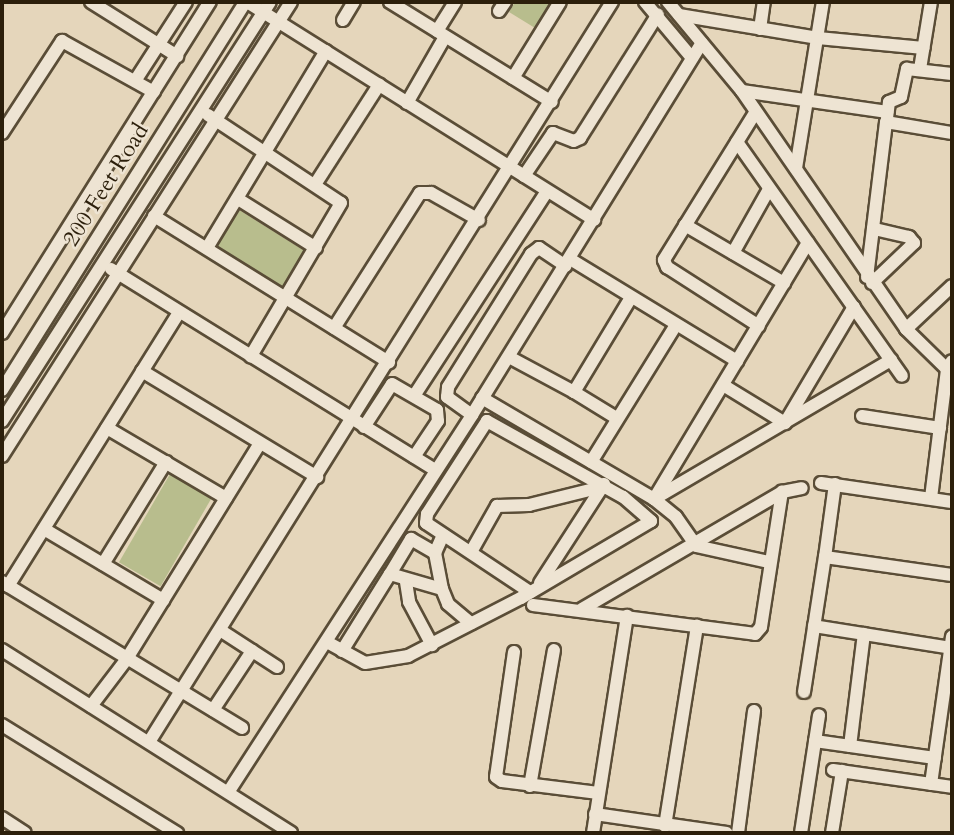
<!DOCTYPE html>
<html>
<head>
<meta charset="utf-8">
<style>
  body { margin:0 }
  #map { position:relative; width:954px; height:835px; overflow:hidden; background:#e5d6bb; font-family:Cardo,serif }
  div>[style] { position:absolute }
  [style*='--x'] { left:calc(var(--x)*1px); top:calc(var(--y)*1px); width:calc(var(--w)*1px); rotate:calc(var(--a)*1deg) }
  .green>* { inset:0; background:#b8bd8d; transform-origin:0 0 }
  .roads { filter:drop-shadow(2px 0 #5a4d37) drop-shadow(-2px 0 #5a4d37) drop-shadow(0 2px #5a4d37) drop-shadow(0 -2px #5a4d37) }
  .minor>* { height:12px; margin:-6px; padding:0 6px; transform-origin:6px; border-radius:6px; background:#eee4d3 }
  span { translate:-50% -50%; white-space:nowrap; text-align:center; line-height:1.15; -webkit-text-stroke:5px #eee4d3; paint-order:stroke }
  .street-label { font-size:23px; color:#2c1f0b }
  .frame { position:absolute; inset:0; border:4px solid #2c1f0b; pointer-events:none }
</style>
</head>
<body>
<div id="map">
  <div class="green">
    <div style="clip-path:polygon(515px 2px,552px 2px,535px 28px,509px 12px)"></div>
    <div style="left:239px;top:210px;width:78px;height:43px;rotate:32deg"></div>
    <div style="left:170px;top:474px;width:48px;height:102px;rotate:30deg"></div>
  </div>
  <div class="roads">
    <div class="minor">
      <div style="--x:91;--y:2;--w:102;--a:32.1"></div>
      <div style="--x:247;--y:2;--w:410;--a:32.1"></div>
      <div style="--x:390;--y:2;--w:190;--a:31.7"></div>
      <div style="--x:645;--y:2;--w:73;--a:50"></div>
      <div style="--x:668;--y:2;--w:116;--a:50.3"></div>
      <div style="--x:742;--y:91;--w:289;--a:55.4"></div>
      <div style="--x:906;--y:329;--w:64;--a:44.4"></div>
      <div style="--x:499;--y:11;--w:11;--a:-56"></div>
      <div style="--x:679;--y:15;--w:141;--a:9.4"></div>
      <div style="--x:818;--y:38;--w:106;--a:5.4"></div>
      <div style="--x:343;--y:20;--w:21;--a:-59"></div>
      <div style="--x:760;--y:29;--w:27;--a:-82"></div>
      <div style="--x:437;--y:31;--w:34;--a:-58"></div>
      <div style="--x:920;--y:69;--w:68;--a:-80.7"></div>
      <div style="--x:513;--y:78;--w:89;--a:-58.3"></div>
      <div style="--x:135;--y:81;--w:94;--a:-57.2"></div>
      <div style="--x:742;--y:91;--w:147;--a:8.2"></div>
      <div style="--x:407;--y:103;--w:76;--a:-60.1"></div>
      <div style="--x:755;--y:113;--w:173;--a:121.8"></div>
      <div style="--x:664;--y:260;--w:8;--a:67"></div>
      <div style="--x:667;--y:267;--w:109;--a:32.7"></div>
      <div style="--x:208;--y:115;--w:159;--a:33.5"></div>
      <div style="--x:341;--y:203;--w:178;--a:120.5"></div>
      <div style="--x:887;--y:118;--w:16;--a:-83"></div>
      <div style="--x:889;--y:102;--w:13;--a:-23"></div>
      <div style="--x:901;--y:97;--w:29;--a:-78"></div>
      <div style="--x:907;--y:69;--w:45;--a:6.3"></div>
      <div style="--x:2;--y:133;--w:110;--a:-56.9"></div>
      <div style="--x:62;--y:41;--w:105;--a:29"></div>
      <div style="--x:737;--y:142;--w:286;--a:54.8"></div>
      <div style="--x:796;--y:168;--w:168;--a:-80.8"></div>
      <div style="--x:524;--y:176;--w:52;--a:-56"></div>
      <div style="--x:553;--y:133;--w:22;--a:21"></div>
      <div style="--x:574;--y:141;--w:7;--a:-27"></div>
      <div style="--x:580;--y:138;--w:146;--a:-57.8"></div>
      <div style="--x:316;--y:183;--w:117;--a:-57.3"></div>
      <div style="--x:238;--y:199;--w:92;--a:32.1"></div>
      <div style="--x:154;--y:216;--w:277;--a:31.9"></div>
      <div style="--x:685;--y:225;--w:115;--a:30.4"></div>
      <div style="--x:207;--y:248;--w:230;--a:-58.9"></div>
      <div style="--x:733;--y:253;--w:73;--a:-60.6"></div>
      <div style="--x:570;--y:259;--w:196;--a:31.4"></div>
      <div style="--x:111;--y:269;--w:381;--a:31.8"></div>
      <div style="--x:867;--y:277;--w:156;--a:-83"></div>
      <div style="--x:886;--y:122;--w:67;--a:9.5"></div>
      <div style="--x:872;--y:283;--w:58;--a:-43.6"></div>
      <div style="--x:914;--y:243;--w:8;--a:-130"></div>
      <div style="--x:909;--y:237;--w:37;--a:-167"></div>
      <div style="--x:334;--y:328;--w:160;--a:-57.5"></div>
      <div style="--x:420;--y:193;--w:11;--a:0"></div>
      <div style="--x:431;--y:193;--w:55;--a:29.4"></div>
      <div style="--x:906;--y:329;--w:63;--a:-43.1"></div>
      <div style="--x:2;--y:333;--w:391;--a:-57.9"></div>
      <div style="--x:509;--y:357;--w:74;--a:28.3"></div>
      <div style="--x:574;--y:392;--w:109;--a:-58.9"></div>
      <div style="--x:142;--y:371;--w:205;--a:31.2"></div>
      <div style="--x:723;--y:385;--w:73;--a:31.5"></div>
      <div style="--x:785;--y:423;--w:135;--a:-59.3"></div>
      <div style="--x:2;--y:390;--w:458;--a:-57.9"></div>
      <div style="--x:574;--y:392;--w:48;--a:31.4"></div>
      <div style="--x:414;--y:396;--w:244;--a:-57"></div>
      <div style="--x:482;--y:398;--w:199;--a:30.4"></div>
      <div style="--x:654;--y:499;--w:28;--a:39"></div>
      <div style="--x:676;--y:517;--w:35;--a:55"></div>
      <div style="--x:696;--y:546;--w:75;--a:12.4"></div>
      <div style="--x:472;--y:415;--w:31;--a:-144"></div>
      <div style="--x:447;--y:397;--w:10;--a:-84"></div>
      <div style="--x:448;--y:387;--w:157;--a:-58"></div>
      <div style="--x:531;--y:254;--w:10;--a:-37"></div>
      <div style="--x:539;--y:248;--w:32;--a:34"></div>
      <div style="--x:862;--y:416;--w:79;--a:8.7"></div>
      <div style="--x:2;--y:421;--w:497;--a:-57.4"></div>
      <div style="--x:364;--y:427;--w:51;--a:-56.9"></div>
      <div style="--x:392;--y:384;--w:52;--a:30"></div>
      <div style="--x:437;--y:410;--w:11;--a:85"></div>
      <div style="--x:438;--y:421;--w:43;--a:123.7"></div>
      <div style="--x:107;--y:428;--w:138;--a:30.5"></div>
      <div style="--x:2;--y:456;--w:538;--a:-57.52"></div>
      <div style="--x:591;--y:462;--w:161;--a:-58.2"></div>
      <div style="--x:821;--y:483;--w:132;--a:8.3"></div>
      <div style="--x:835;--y:484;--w:74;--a:97.8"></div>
      <div style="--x:825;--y:557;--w:128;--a:8.1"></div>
      <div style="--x:931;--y:498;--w:129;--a:-82.9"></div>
      <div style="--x:947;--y:370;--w:10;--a:-61"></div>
      <div style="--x:654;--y:499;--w:299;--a:-59"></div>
      <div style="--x:654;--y:499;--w:275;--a:-30.4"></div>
      <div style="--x:44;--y:529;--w:139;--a:30.8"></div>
      <div style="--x:443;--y:535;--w:20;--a:114"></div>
      <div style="--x:435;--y:553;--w:37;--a:79"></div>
      <div style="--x:442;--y:589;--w:16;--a:68"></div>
      <div style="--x:448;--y:604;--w:30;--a:40"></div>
      <div style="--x:471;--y:552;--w:53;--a:-60.5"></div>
      <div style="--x:497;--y:506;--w:32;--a:-2"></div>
      <div style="--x:529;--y:505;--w:75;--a:-13.9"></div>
      <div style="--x:103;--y:564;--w:120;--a:-58.3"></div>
      <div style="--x:390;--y:574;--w:41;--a:-59"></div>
      <div style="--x:411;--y:539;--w:28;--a:30"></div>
      <div style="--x:2;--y:582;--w:281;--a:31.3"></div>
      <div style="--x:406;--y:582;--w:20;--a:81"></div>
      <div style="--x:409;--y:602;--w:49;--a:61.9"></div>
      <div style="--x:540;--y:583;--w:118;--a:-57.1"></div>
      <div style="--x:8;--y:586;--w:323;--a:-58"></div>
      <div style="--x:533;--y:605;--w:224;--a:7.4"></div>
      <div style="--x:755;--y:634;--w:9;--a:-49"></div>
      <div style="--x:761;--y:627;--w:137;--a:-81.2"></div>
      <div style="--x:782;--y:492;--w:20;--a:-11"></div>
      <div style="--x:582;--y:609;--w:232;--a:-30.3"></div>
      <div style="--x:814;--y:626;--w:139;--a:9.1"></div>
      <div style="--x:220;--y:630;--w:68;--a:33"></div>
      <div style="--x:327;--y:642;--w:43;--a:28.9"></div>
      <div style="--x:365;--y:663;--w:44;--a:-9.2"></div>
      <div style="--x:408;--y:656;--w:127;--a:-27.2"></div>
      <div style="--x:521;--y:598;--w:151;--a:-30.6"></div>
      <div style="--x:651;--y:521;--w:37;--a:-139"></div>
      <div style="--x:623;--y:497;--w:156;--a:-150.8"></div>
      <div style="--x:487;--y:421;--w:111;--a:122.8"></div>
      <div style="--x:427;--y:514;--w:9;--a:96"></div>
      <div style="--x:426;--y:523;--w:125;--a:33.6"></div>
      <div style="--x:2;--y:650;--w:342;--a:32.3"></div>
      <div style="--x:342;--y:651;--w:91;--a:-58.1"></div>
      <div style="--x:390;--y:574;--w:54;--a:16.1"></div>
      <div style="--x:514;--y:652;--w:126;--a:98.2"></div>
      <div style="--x:496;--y:777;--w:7;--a:34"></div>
      <div style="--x:502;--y:781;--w:97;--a:7.1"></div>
      <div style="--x:804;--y:692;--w:137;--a:-81.2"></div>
      <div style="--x:91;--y:706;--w:58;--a:-52.7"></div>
      <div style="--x:126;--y:660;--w:255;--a:-58.3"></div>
      <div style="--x:213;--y:710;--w:71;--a:-56.5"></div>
      <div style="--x:2;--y:725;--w:206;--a:31.7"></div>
      <div style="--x:815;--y:741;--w:121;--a:8.1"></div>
      <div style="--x:149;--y:742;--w:873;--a:-57.97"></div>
      <div style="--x:850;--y:746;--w:113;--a:-82.9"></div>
      <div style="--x:833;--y:770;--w:120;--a:8.1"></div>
      <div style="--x:931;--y:784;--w:149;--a:-81.9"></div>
      <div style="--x:530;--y:786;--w:138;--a:-80"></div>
      <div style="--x:229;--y:791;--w:448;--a:-57.1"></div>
      <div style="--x:472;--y:415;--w:437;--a:-58.3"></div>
      <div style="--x:595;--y:814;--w:133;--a:8.2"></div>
      <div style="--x:2;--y:818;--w:27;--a:33"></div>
      <div style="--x:665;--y:826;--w:203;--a:-80.9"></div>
      <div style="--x:593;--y:833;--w:220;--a:-81.1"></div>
      <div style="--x:738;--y:833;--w:123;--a:-82.5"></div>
      <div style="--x:801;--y:833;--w:119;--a:-81.3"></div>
      <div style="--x:832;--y:833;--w:63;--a:-80.8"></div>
    </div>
  </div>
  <div class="street-label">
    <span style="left:106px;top:185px;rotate:-58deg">200 Feet Road</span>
  </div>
  <div class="frame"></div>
</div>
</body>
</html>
